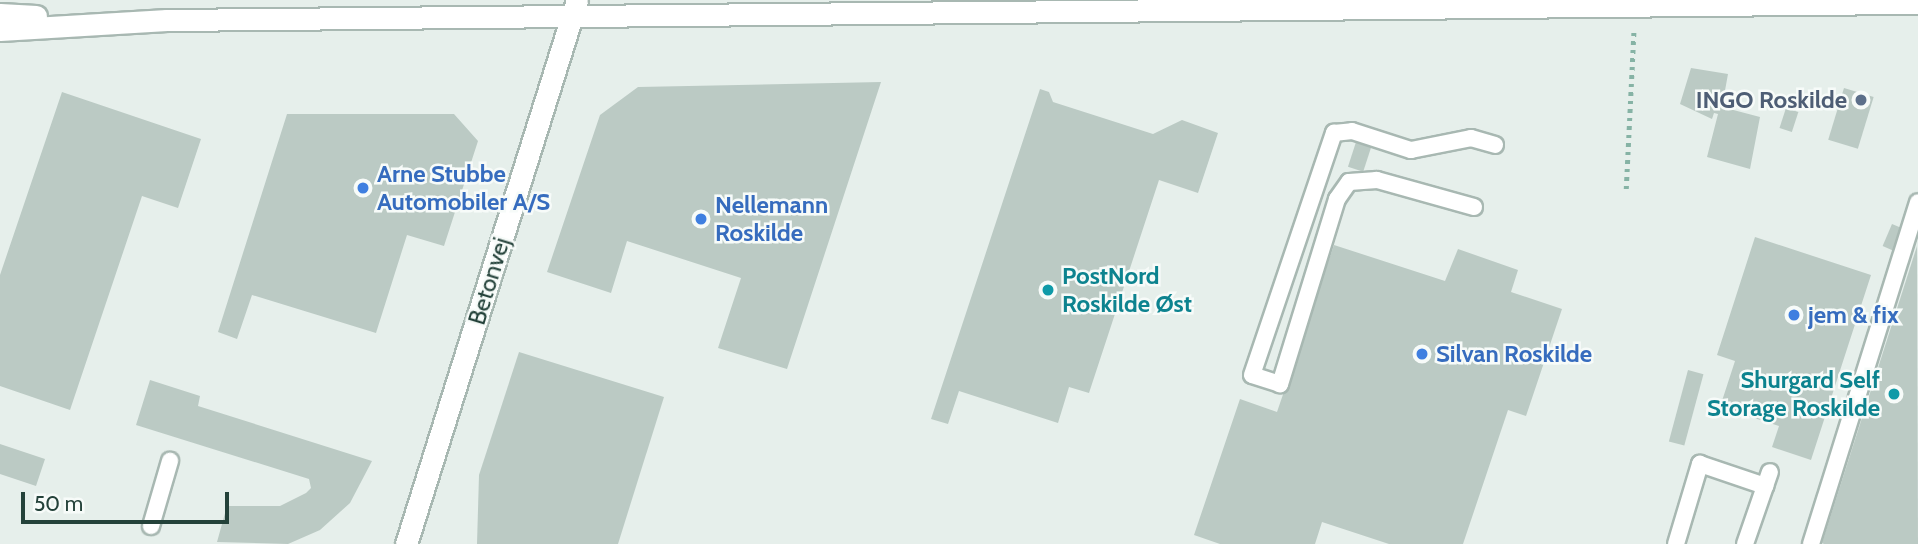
<!DOCTYPE html>
<html>
<head>
<meta charset="utf-8">
<style>
  body { margin:0 }
  #map { position:relative; width:1918px; height:544px; overflow:hidden; background:#e6efeb; font-family:Cabin,sans-serif }
  div>[style] { position:absolute }
  [style*='--x'] { left:calc(var(--x)*1px); top:calc(var(--y)*1px); width:calc(var(--w)*1px); rotate:calc(var(--a)*1deg) }
  .building>* { inset:0; background:#bbcac4; transform-origin:0 0 }
  .path>* { height:4.5px; margin-top:-2.25px; transform-origin:0; background:repeating-linear-gradient(90deg,#86b3a5 0 3.5px,transparent 0 8.5px) }
  .roads { filter:drop-shadow(2px 0 #a8b8b2) drop-shadow(-2px 0 #a8b8b2) drop-shadow(0 2px #a8b8b2) drop-shadow(0 -2px #a8b8b2) }
  .lane>* { height:16px; margin:-8px; padding:0 8px; transform-origin:8px; border-radius:8px; background:#fff }
  .street>* { height:21px; margin:-10.5px; padding:0 10.5px; transform-origin:10.5px; border-radius:10.5px; background:#fff }
  .secondary>* { height:21px; margin:-10.5px; padding:0 10.5px; transform-origin:10.5px; border-radius:10.5px; background:#fff }
  .dots>* { width:19px; height:19px; translate:-50% -50%; box-sizing:border-box; border:4px solid #f7fbf9; border-radius:50% }
  span { translate:-50% -50%; white-space:nowrap; text-align:center; line-height:1.15; -webkit-text-stroke:5px #f7fbf9; paint-order:stroke }
  .service-label { font-size:24px; color:#4e5e75; font-weight:700 }
  .right { translate:-100% -50%; text-align:right }
  .shop-label { font-size:24px; color:#366cbe; font-weight:700 }
  .left { translate:0 -50%; text-align:left }
  .culture-label { font-size:24px; color:#0d838f; font-weight:700 }
  .street-label { font-size:24px; color:#24423a }
  .scale { position:absolute; left:21px; top:492px; width:208px; height:32px; box-sizing:border-box; border:4px solid #24423a; border-top:0; padding-left:9px; font-size:21px; line-height:24px; white-space:nowrap; color:#24423a; -webkit-text-stroke:5px #f7fbf9; paint-order:stroke }
</style>
</head>
<body>
<div id="map">
  <div class="building">
    <div style="clip-path:polygon(1691px 68px,1728px 74px,1722px 107px,1760px 117px,1750px 169px,1707px 157px,1718px 114px,1714px 113px,1712px 119px,1680px 104px)"></div>
    <div style="clip-path:polygon(881px 82px,787px 369px,718px 348px,741px 278px,627px 241px,611px 293px,547px 272px,600px 115px,638px 87px)"></div>
    <div style="left:1844px;top:88px;width:31px;height:54px;rotate:17deg"></div>
    <div style="clip-path:polygon(1040px 89px,1049px 92px,1053px 102px,1153px 134px,1182px 120px,1218px 133px,1198px 193px,1159px 180px,1089px 393px,1069px 387px,1058px 423px,959px 391px,948px 424px,931px 419px)"></div>
    <div style="clip-path:polygon(62px 92px,201px 139px,178px 208px,142px 196px,70px 410px,0 386px,0 275px)"></div>
    <div style="left:1786px;top:108px;width:13px;height:21px;rotate:18deg"></div>
    <div style="clip-path:polygon(287px 114px,454px 114px,478px 141px,444px 246px,407px 235px,376px 333px,252px 295px,237px 339px,218px 332px)"></div>
    <div style="left:1356px;top:142px;width:16px;height:26px;rotate:18deg"></div>
    <div style="left:1892px;top:224px;width:13px;height:24px;rotate:23deg"></div>
    <div style="clip-path:polygon(1755px 237px,1871px 275px,1811px 460px,1772px 447px,1779px 426px,1720px 407px,1735px 361px,1717px 355px)"></div>
    <div style="clip-path:polygon(1334px 245px,1445px 281px,1458px 249px,1518px 270px,1511px 292px,1562px 309px,1526px 416px,1508px 410px,1463px 544px,1389px 544px,1322px 522px,1315px 544px,1220px 544px,1194px 535px,1240px 399px,1277px 412px)"></div>
    <div style="clip-path:polygon(1917px 246px,1918px 544px,1824px 544px,1822px 543px)"></div>
    <div style="clip-path:polygon(519px 352px,664px 397px,618px 544px,477px 544px,479px 475px)"></div>
    <div style="left:1688px;top:370px;width:16px;height:74px;rotate:15deg"></div>
    <div style="clip-path:polygon(150px 380px,200px 396px,198px 406px,372px 461px,350px 503px,320px 530px,288px 544px,217px 542px,227px 506px,280px 506px,306px 493px,311px 488px,309px 479px,136px 425px)"></div>
    <div style="clip-path:polygon(0 444px,45px 459px,36px 486px,0 474px)"></div>
  </div>
  <div class="path">
    <div style="--x:1626;--y:189;--w:161;--a:-87.2"></div>
  </div>
  <div class="roads">
    <div class="lane">
      <div style="--x:1474;--y:207;--w:101;--a:-164.4"></div>
      <div style="--x:1377;--y:180;--w:28;--a:176"></div>
      <div style="--x:1349;--y:182;--w:21;--a:125"></div>
      <div style="--x:1337;--y:199;--w:194;--a:107.1"></div>
      <div style="--x:1280;--y:384;--w:29;--a:-162"></div>
      <div style="--x:1252;--y:375;--w:256;--a:-71.3"></div>
      <div style="--x:1334;--y:133;--w:18;--a:-6"></div>
      <div style="--x:1352;--y:131;--w:62;--a:17.9"></div>
      <div style="--x:1411;--y:150;--w:61;--a:-11.3"></div>
      <div style="--x:1471;--y:138;--w:25;--a:16"></div>
      <div style="--x:151;--y:526;--w:68;--a:-73.7"></div>
      <div style="--x:1676;--y:544;--w:84;--a:-73.3"></div>
      <div style="--x:1700;--y:464;--w:69;--a:18.7"></div>
      <div style="--x:1745;--y:544;--w:76;--a:-70.9"></div>
      <div style="--x:1811;--y:544;--w:358;--a:-72.6"></div>
    </div>
    <div class="street">
      <div style="--x:406;--y:544;--w:570;--a:-72.55"></div>
    </div>
    <div class="secondary">
      <div style="--x:0;--y:14;--w:36;--a:3"></div>
      <div style="--x:0;--y:30;--w:167;--a:-3.4"></div>
      <div style="--x:167;--y:20;--w:1751;--a:-0.56"></div>
    </div>
  </div>
  <div class="dots">
    <div style="left:1861px;top:100px;background:#5c6f8a"></div>
    <div style="left:363px;top:188px;background:#3f7fe0"></div>
    <div style="left:701px;top:219px;background:#3f7fe0"></div>
    <div style="left:1048px;top:290px;background:#0f9aa8"></div>
    <div style="left:1794px;top:315px;background:#3f7fe0"></div>
    <div style="left:1422px;top:354px;background:#3f7fe0"></div>
    <div style="left:1894px;top:394px;background:#0f9aa8"></div>
  </div>
  <div class="service-label">
    <span class="right" style="left:1847px;top:100px">INGO Roskilde</span>
  </div>
  <div class="shop-label">
    <span class="left" style="left:377px;top:188px">Arne Stubbe<br>Automobiler A/S</span>
    <span class="left" style="left:715px;top:219px">Nellemann<br>Roskilde</span>
    <span class="left" style="left:1808px;top:315px">jem &amp; fix</span>
    <span class="left" style="left:1436px;top:354px">Silvan Roskilde</span>
  </div>
  <div class="culture-label">
    <span class="left" style="left:1062px;top:290px">PostNord<br>Roskilde Øst</span>
    <span class="right" style="left:1880px;top:394px">Shurgard Self<br>Storage Roskilde</span>
  </div>
  <div class="street-label">
    <span style="left:489px;top:281px;rotate:-73deg">Betonvej</span>
  </div>
  <div class="scale">50 m</div>
</div>
</body>
</html>
